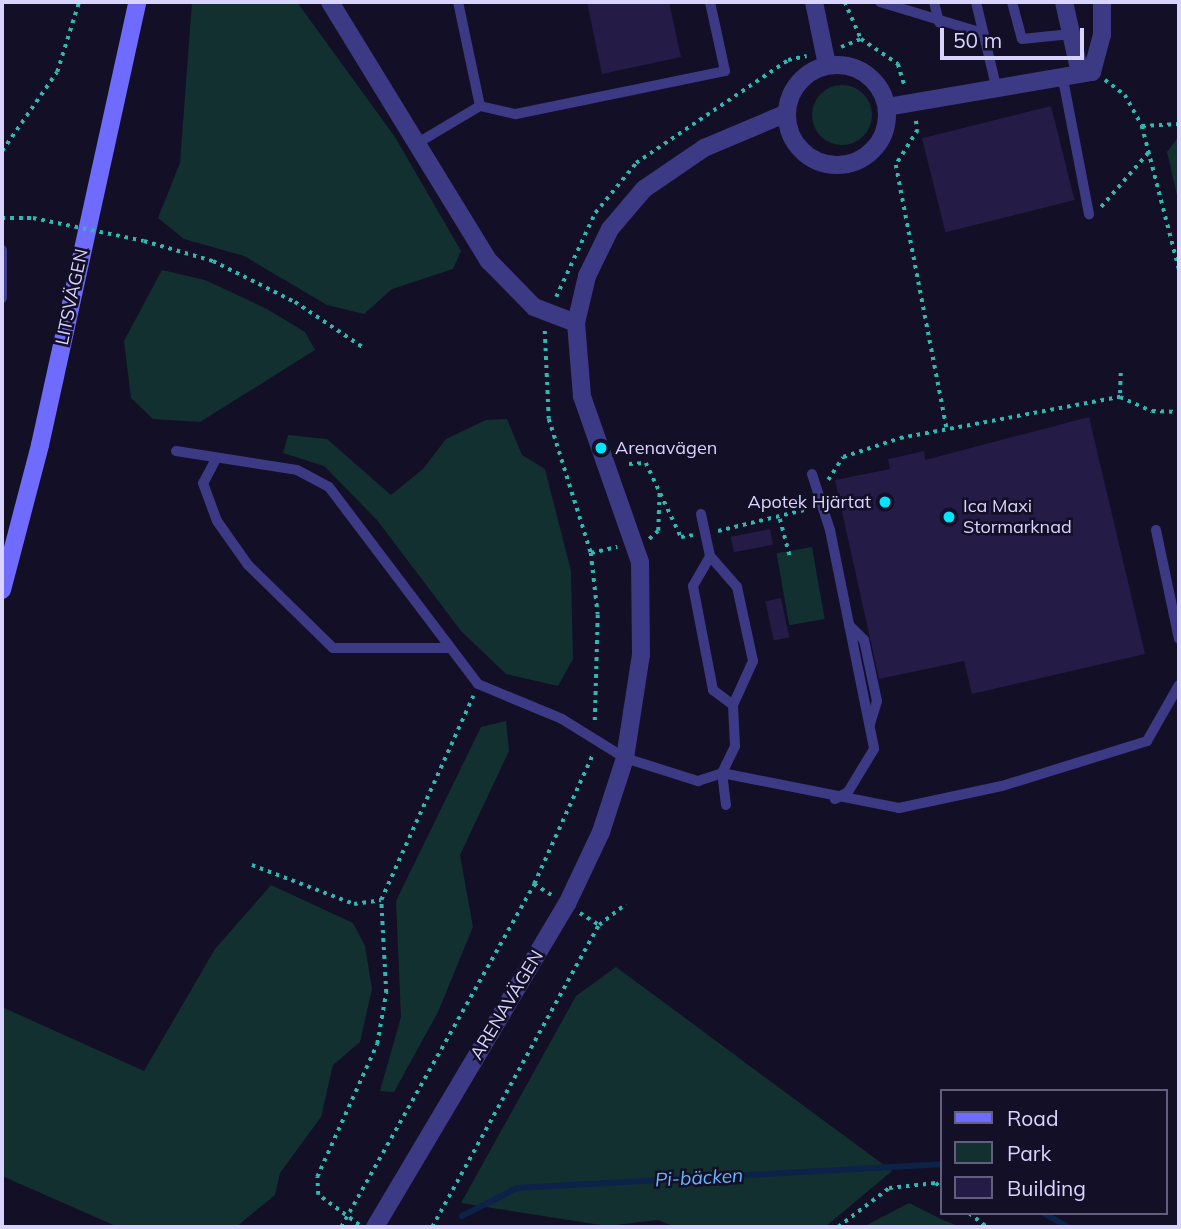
<!DOCTYPE html>
<html>
<head>
<meta charset="utf-8">
<style>
  body { margin:0 }
  #map { position:relative; width:1181px; height:1229px; overflow:hidden; background:#130f26; font-family:Mulish,sans-serif }
  div>[style] { position:absolute }
  [style*='--x'] { left:calc(var(--x)*1px); top:calc(var(--y)*1px); width:calc(var(--w)*1px); rotate:calc(var(--a)*1deg) }
  .green>* { inset:0; background:#12302f; transform-origin:0 0 }
  .round { border-radius:50% }
  .stream>* { height:6px; margin:-3px; padding:0 3px; transform-origin:3px; border-radius:3px; background:#0c2248 }
  .building>* { inset:0; background:#241b47; transform-origin:0 0 }
  .path>* { height:3.5px; margin-top:-1.75px; transform-origin:0; background:repeating-linear-gradient(90deg,#2fb8b0 0 3.5px,transparent 0 8.5px) }
  .service>* { height:10px; margin:-5px; padding:0 5px; transform-origin:5px; border-radius:5px; background:#3d3a85 }
  .minor>* { height:18px; margin:-9px; padding:0 9px; transform-origin:9px; border-radius:9px; background:#3d3a85 }
  .minor>.ring { margin:-9px; padding:0; box-sizing:content-box; background:none; border:18px solid #3d3a85; border-radius:50% }
  .secondary>* { height:18px; margin:-9px; padding:0 9px; transform-origin:9px; border-radius:9px; background:#6f6bff }
  .path-bridge>* { height:3.5px; margin-top:-1.75px; transform-origin:0; background:repeating-linear-gradient(90deg,#2fb8b0 0 3.5px,transparent 0 8.5px) }
  .dots>* { width:19px; height:19px; translate:-50% -50%; box-sizing:border-box; border:4px solid #130f26; border-radius:50% }
  span { translate:-50% -50%; white-space:nowrap; text-align:center; line-height:1.15; -webkit-text-stroke:5px #130f26; paint-order:stroke }
  .street-label { font-size:18px; color:#d9d4ff }
  .poi-label { font-size:18px; color:#d9d4ff }
  .left { translate:0 -50%; text-align:left }
  .right { translate:-100% -50%; text-align:right }
  .water-label { font-size:19px; color:#62b6ff; font-style:italic }
  .frame { position:absolute; inset:0; border:4px solid #d9d4ff; pointer-events:none }
  .legend { position:absolute; left:940px; top:1089px; width:228px; height:126px; box-sizing:border-box; background:#130f26; border:2px solid #625e7d; margin:0; padding:9px 12px; list-style:none; font-size:21px; color:#d9d4ff }
  .legend li { display:flex; align-items:center; gap:14px; height:35px }
  .legend b { width:35px; border:2px solid #625e7d }
  .scale { position:absolute; left:940px; top:28px; width:144px; height:32px; box-sizing:border-box; border:4px solid #d9d4ff; border-top:0; padding-left:9px; font-size:21px; line-height:24px; white-space:nowrap; color:#d9d4ff; -webkit-text-stroke:5px #130f26; paint-order:stroke }
</style>
</head>
<body>
<div id="map">
  <div class="green">
    <div style="clip-path:polygon(192px 2px,297px 2px,395px 137px,461px 251px,453px 269px,392px 289px,364px 314px,327px 305px,244px 256px,184px 239px,158px 218px,180px 163px)"></div>
    <div class="round" style="left:812px;top:85px;width:60px;height:60px"></div>
    <div style="clip-path:polygon(1179px 136px,1179px 204px,1167px 152px)"></div>
    <div style="clip-path:polygon(162px 270px,205px 280px,267px 309px,305px 332px,315px 350px,200px 422px,153px 419px,131px 398px,124px 341px)"></div>
    <div style="clip-path:polygon(507px 419px,522px 455px,545px 469px,571px 571px,573px 659px,558px 686px,506px 674px,461px 631px,377px 520px,324px 466px,283px 453px,288px 435px,327px 439px,391px 495px,423px 469px,446px 439px,486px 420px)"></div>
    <div style="left:812px;top:547px;width:73px;height:36px;rotate:80deg"></div>
    <div style="clip-path:polygon(506px 721px,509px 751px,460px 855px,473px 927px,438px 1012px,394px 1092px,380px 1091px,401px 1017px,396px 901px,481px 727px)"></div>
    <div style="clip-path:polygon(271px 885px,353px 923px,365px 946px,372px 989px,360px 1042px,333px 1065px,321px 1117px,280px 1173px,275px 1195px,236px 1227px,118px 1227px,2px 1176px,2px 1007px,144px 1071px,215px 949px)"></div>
    <div style="clip-path:polygon(616px 967px,892px 1171px,825px 1227px,676px 1227px,658px 1220px,607px 1226px,461px 1203px,576px 996px)"></div>
    <div style="clip-path:polygon(909px 1203px,943px 1220px,961px 1227px,863px 1227px)"></div>
  </div>
  <div class="stream">
    <div style="--x:1043;--y:1213;--w:29;--a:29"></div>
    <div style="--x:462;--y:1216;--w:62;--a:-27"></div>
    <div style="--x:517;--y:1188;--w:425;--a:-3.2"></div>
  </div>
  <div class="building">
    <div style="clip-path:polygon(587px 2px,669px 2px,681px 57px,602px 74px)"></div>
    <div style="left:1051px;top:106px;width:97px;height:133px;rotate:76deg"></div>
    <div style="clip-path:polygon(1089px 417px,1145px 654px,972px 694px,964px 661px,879px 679px,835px 480px,890px 469px,888px 459px,898px 457px,924px 451px,925px 460px)"></div>
    <div style="left:770px;top:529px;width:16px;height:40px;rotate:79deg"></div>
    <div style="left:781px;top:598px;width:40px;height:16px;rotate:78deg"></div>
  </div>
  <div class="path">
    <div style="--x:845;--y:2;--w:40;--a:66.6"></div>
    <div style="--x:861;--y:39;--w:45;--a:34"></div>
    <div style="--x:898;--y:64;--w:24;--a:73"></div>
    <div style="--x:841;--y:47;--w:22;--a:-22"></div>
    <div style="--x:1105;--y:80;--w:25;--a:37"></div>
    <div style="--x:1125;--y:95;--w:35;--a:61"></div>
    <div style="--x:1142;--y:126;--w:148;--a:75.5"></div>
    <div style="--x:916;--y:121;--w:9;--a:77"></div>
    <div style="--x:918;--y:130;--w:41;--a:122.2"></div>
    <div style="--x:896;--y:165;--w:269;--a:79.1"></div>
    <div style="--x:1142;--y:126;--w:37;--a:-3"></div>
    <div style="--x:2;--y:151;--w:96;--a:-55.2"></div>
    <div style="--x:57;--y:72;--w:73;--a:-72.6"></div>
    <div style="--x:1101;--y:207;--w:72;--a:-49"></div>
    <div style="--x:2;--y:218;--w:31;--a:0"></div>
    <div style="--x:144;--y:241;--w:72;--a:16.2"></div>
    <div style="--x:213;--y:261;--w:92;--a:26.6"></div>
    <div style="--x:295;--y:302;--w:83;--a:33.7"></div>
    <div style="--x:556;--y:297;--w:93;--a:-65.1"></div>
    <div style="--x:595;--y:213;--w:65;--a:-50.6"></div>
    <div style="--x:636;--y:163;--w:184;--a:-34.1"></div>
    <div style="--x:788;--y:60;--w:19;--a:-12"></div>
    <div style="--x:545;--y:331;--w:88;--a:87.4"></div>
    <div style="--x:549;--y:419;--w:140;--a:72.6"></div>
    <div style="--x:591;--y:553;--w:62;--a:83.6"></div>
    <div style="--x:598;--y:615;--w:107;--a:91.6"></div>
    <div style="--x:1121;--y:373;--w:24;--a:92"></div>
    <div style="--x:1120;--y:397;--w:35;--a:24"></div>
    <div style="--x:1152;--y:411;--w:27;--a:2"></div>
    <div style="--x:629;--y:464;--w:17;--a:-3"></div>
    <div style="--x:646;--y:463;--w:82;--a:64.7"></div>
    <div style="--x:681;--y:537;--w:12;--a:-9"></div>
    <div style="--x:828;--y:480;--w:27;--a:-57"></div>
    <div style="--x:843;--y:457;--w:60;--a:-18.4"></div>
    <div style="--x:900;--y:438;--w:224;--a:-10.6"></div>
    <div style="--x:780;--y:519;--w:39;--a:75"></div>
    <div style="--x:718;--y:531;--w:93;--a:-13.7"></div>
    <div style="--x:649;--y:539;--w:12;--a:-42"></div>
    <div style="--x:658;--y:531;--w:38;--a:-88"></div>
    <div style="--x:591;--y:553;--w:27;--a:-13"></div>
    <div style="--x:252;--y:865;--w:109;--a:20.9"></div>
    <div style="--x:354;--y:904;--w:27;--a:-8"></div>
    <div style="--x:534;--y:884;--w:22;--a:32"></div>
    <div style="--x:580;--y:913;--w:22;--a:32"></div>
    <div style="--x:969;--y:1213;--w:23;--a:38"></div>
    <div style="--x:359;--y:1225;--w:51;--a:-143.8"></div>
    <div style="--x:318;--y:1195;--w:18;--a:-93"></div>
    <div style="--x:317;--y:1177;--w:146;--a:-65.7"></div>
    <div style="--x:377;--y:1044;--w:52;--a:-80"></div>
    <div style="--x:386;--y:993;--w:93;--a:-93.1"></div>
    <div style="--x:381;--y:900;--w:224;--a:-65.7"></div>
    <div style="--x:341;--y:1227;--w:394;--a:-60.6"></div>
    <div style="--x:534;--y:884;--w:143;--a:-65.6"></div>
    <div style="--x:432;--y:1227;--w:345;--a:-61.1"></div>
    <div style="--x:599;--y:925;--w:34;--a:-38"></div>
    <div style="--x:838;--y:1227;--w:64;--a:-37.4"></div>
    <div style="--x:889;--y:1188;--w:47;--a:-6.1"></div>
    <div style="--x:936;--y:1183;--w:7;--a:45"></div>
  </div>
  <div class="service">
    <div style="--x:880;--y:2;--w:108;--a:16.8"></div>
    <div style="--x:934;--y:2;--w:21;--a:76"></div>
    <div style="--x:976;--y:2;--w:86;--a:76.6"></div>
    <div style="--x:1012;--y:2;--w:38;--a:75"></div>
    <div style="--x:1022;--y:39;--w:49;--a:-5.8"></div>
    <div style="--x:1062;--y:74;--w:143;--a:79.1"></div>
    <div style="--x:480;--y:106;--w:37;--a:13"></div>
    <div style="--x:516;--y:114;--w:213;--a:-11.6"></div>
    <div style="--x:725;--y:71;--w:71;--a:-102.3"></div>
    <div style="--x:421;--y:141;--w:69;--a:-30.7"></div>
    <div style="--x:480;--y:106;--w:106;--a:-101.9"></div>
    <div style="--x:2;--y:250;--w:48;--a:90"></div>
    <div style="--x:176;--y:451;--w:122;--a:8.9"></div>
    <div style="--x:297;--y:470;--w:36;--a:28"></div>
    <div style="--x:329;--y:487;--w:247;--a:52.9"></div>
    <div style="--x:478;--y:684;--w:91;--a:22.6"></div>
    <div style="--x:562;--y:719;--w:74;--a:31.8"></div>
    <div style="--x:625;--y:758;--w:77;--a:17.5"></div>
    <div style="--x:698;--y:781;--w:25;--a:-18"></div>
    <div style="--x:722;--y:773;--w:30;--a:-64"></div>
    <div style="--x:735;--y:746;--w:41;--a:-92.8"></div>
    <div style="--x:733;--y:705;--w:25;--a:-143"></div>
    <div style="--x:713;--y:690;--w:106;--a:-100.9"></div>
    <div style="--x:693;--y:586;--w:34;--a:-60"></div>
    <div style="--x:710;--y:556;--w:43;--a:-102.1"></div>
    <div style="--x:216;--y:459;--w:27;--a:118"></div>
    <div style="--x:203;--y:483;--w:40;--a:69.8"></div>
    <div style="--x:217;--y:521;--w:54;--a:54.8"></div>
    <div style="--x:248;--y:565;--w:119;--a:44.3"></div>
    <div style="--x:333;--y:648;--w:117;--a:0"></div>
    <div style="--x:812;--y:474;--w:59;--a:72.2"></div>
    <div style="--x:830;--y:530;--w:223;--a:78.6"></div>
    <div style="--x:874;--y:749;--w:50;--a:121.2"></div>
    <div style="--x:848;--y:792;--w:15;--a:152"></div>
    <div style="--x:1156;--y:530;--w:111;--a:78.1"></div>
    <div style="--x:710;--y:556;--w:41;--a:48.9"></div>
    <div style="--x:737;--y:587;--w:76;--a:77.8"></div>
    <div style="--x:753;--y:661;--w:48;--a:114.4"></div>
    <div style="--x:849;--y:625;--w:21;--a:45"></div>
    <div style="--x:864;--y:640;--w:62;--a:78"></div>
    <div style="--x:877;--y:701;--w:24;--a:107"></div>
    <div style="--x:726;--y:805;--w:32;--a:-97"></div>
    <div style="--x:722;--y:773;--w:180;--a:11.2"></div>
    <div style="--x:899;--y:808;--w:105;--a:-12.1"></div>
    <div style="--x:1002;--y:786;--w:152;--a:-17.2"></div>
    <div style="--x:1147;--y:741;--w:64;--a:-60.3"></div>
  </div>
  <div class="minor">
    <div style="--x:330;--y:2;--w:304;--a:58.5"></div>
    <div style="--x:489;--y:261;--w:64;--a:45.6"></div>
    <div style="--x:534;--y:307;--w:45;--a:20.9"></div>
    <div style="--x:814;--y:2;--w:64;--a:78.3"></div>
    <div style="--x:1064;--y:2;--w:73;--a:77.3"></div>
    <div class="ring" style="left:787px;top:65px;width:82px;height:82px"></div>
    <div style="--x:887;--y:107;--w:208;--a:-9.7"></div>
    <div style="--x:1092;--y:72;--w:38;--a:-75"></div>
    <div style="--x:1102;--y:35;--w:33;--a:-90"></div>
    <div style="--x:375;--y:1227;--w:376;--a:-59.3"></div>
    <div style="--x:567;--y:904;--w:80;--a:-64.7"></div>
    <div style="--x:601;--y:832;--w:78;--a:-72"></div>
    <div style="--x:625;--y:758;--w:104;--a:-81.2"></div>
    <div style="--x:641;--y:655;--w:93;--a:-90.6"></div>
    <div style="--x:640;--y:562;--w:176;--a:-109.3"></div>
    <div style="--x:582;--y:396;--w:73;--a:-94.7"></div>
    <div style="--x:576;--y:323;--w:48;--a:-76.8"></div>
    <div style="--x:587;--y:276;--w:52;--a:-63.9"></div>
    <div style="--x:610;--y:229;--w:52;--a:-49.6"></div>
    <div style="--x:644;--y:189;--w:73;--a:-34.3"></div>
    <div style="--x:704;--y:148;--w:90;--a:-22.9"></div>
  </div>
  <div class="secondary">
    <div style="--x:2;--y:590;--w:150;--a:-75.3"></div>
    <div style="--x:40;--y:445;--w:453;--a:-77.6"></div>
  </div>
  <div class="path-bridge">
    <div style="--x:33;--y:218;--w:113;--a:11.7"></div>
  </div>
  <div class="dots">
    <div style="left:601px;top:448px;background:#00e5ff"></div>
    <div style="left:885px;top:502px;background:#00e5ff"></div>
    <div style="left:949px;top:517px;background:#00e5ff"></div>
  </div>
  <div class="street-label">
    <span style="left:72px;top:297px;rotate:-78deg">LITSVÄGEN</span>
    <span style="left:507px;top:1005px;rotate:-59deg">ARENAVÄGEN</span>
  </div>
  <div class="poi-label">
    <span class="left" style="left:615px;top:448px">Arenavägen</span>
    <span class="right" style="left:871px;top:502px">Apotek Hjärtat</span>
    <span class="left" style="left:963px;top:517px">Ica Maxi<br>Stormarknad</span>
  </div>
  <div class="water-label">
    <span style="left:699px;top:1178px;rotate:-3deg">Pi-bäcken</span>
  </div>
  <div class="frame"></div>
  <ul class="legend">
  <li><b style="height:9px;background:#6f6bff"></b>Road</li>
  <li><b style="height:19px;background:#12302f"></b>Park</li>
  <li><b style="height:19px;background:#241b47"></b>Building</li>
  </ul>
  <div class="scale">50 m</div>
</div>
</body>
</html>
